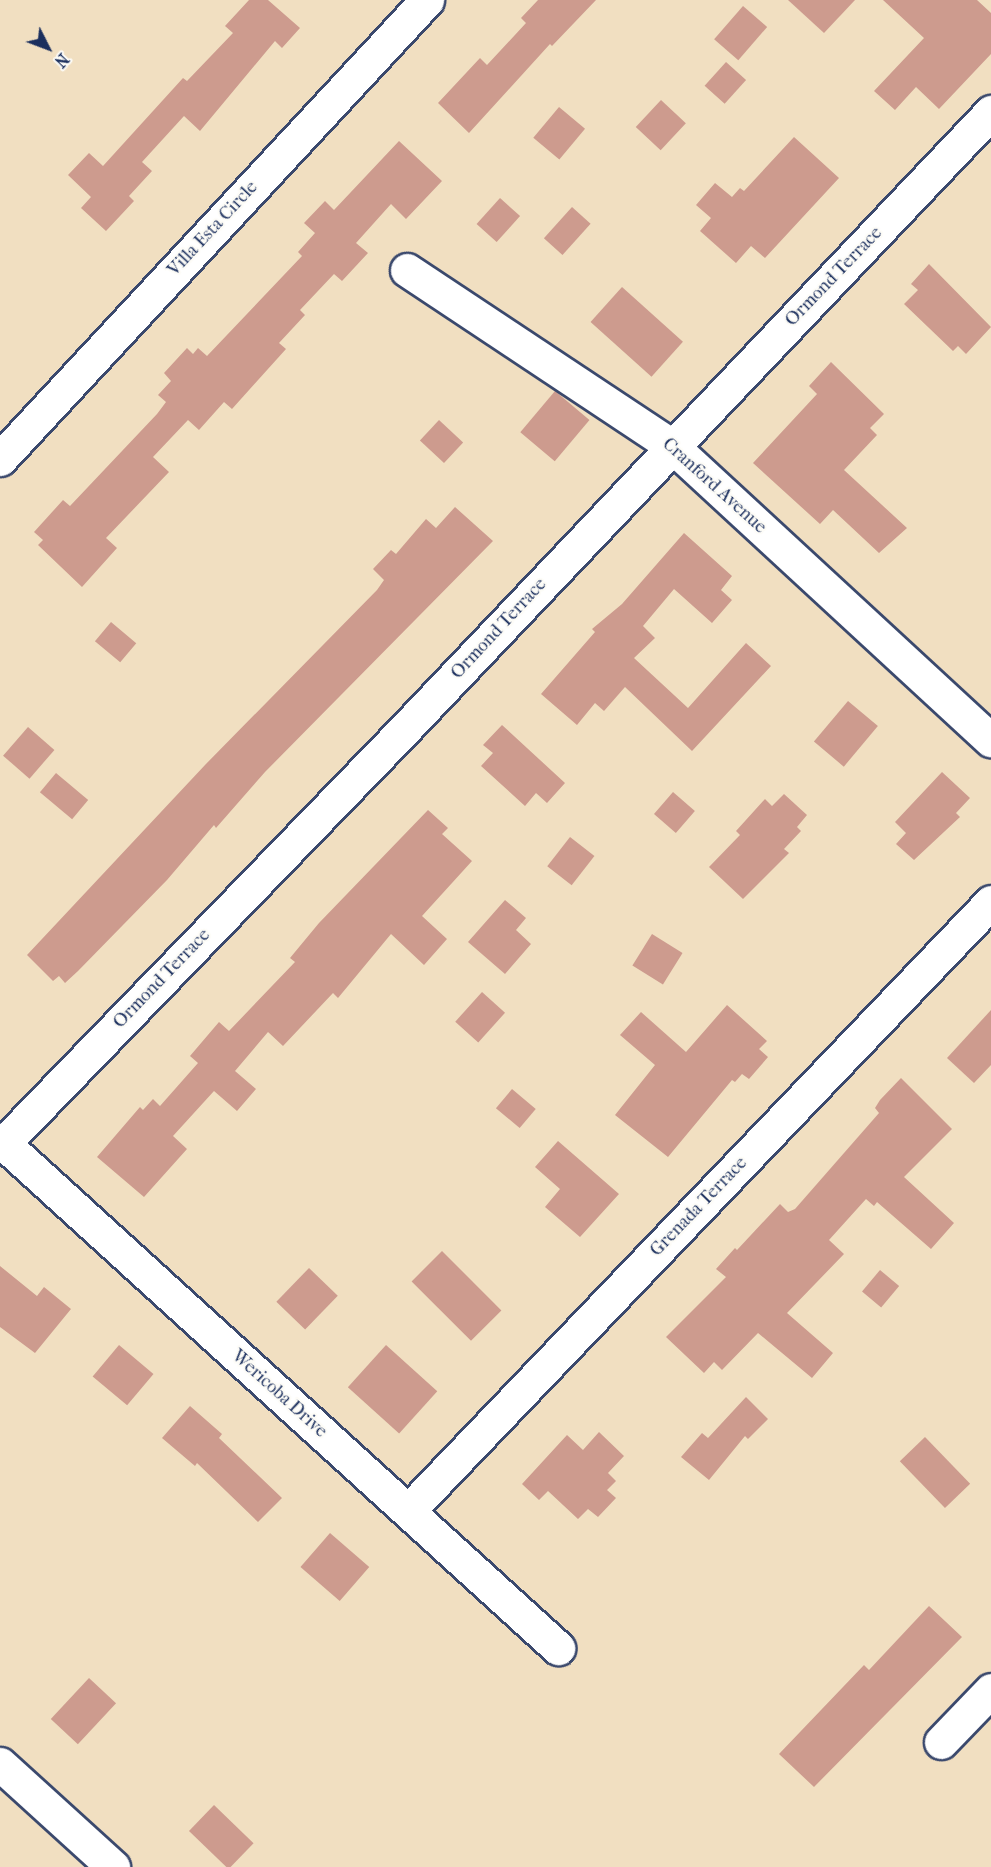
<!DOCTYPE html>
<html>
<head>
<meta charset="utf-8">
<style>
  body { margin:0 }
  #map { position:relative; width:991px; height:1867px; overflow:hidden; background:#f1dfc1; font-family:"IM FELL French Canon",serif }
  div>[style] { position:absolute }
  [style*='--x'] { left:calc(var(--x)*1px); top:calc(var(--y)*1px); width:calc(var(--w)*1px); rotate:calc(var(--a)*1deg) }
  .building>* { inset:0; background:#cd9b8e; transform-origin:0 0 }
  .roads { filter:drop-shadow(2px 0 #3b496d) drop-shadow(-2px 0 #3b496d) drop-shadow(0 2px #3b496d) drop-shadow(0 -2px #3b496d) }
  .minor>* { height:33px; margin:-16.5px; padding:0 16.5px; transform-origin:16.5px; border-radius:16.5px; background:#fff }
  span { translate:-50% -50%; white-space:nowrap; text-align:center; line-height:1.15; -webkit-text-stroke:4.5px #fdfcf7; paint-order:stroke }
  .street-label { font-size:18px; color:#1b2f5e }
  .north { position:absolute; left:18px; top:18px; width:60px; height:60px; -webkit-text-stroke:4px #fdfcf7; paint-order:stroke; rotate:132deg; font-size:16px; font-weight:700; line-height:24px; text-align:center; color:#1b2f5e }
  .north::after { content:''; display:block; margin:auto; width:21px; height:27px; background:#1b2f5e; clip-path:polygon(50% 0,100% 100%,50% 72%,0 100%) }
</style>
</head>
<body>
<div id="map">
  <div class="building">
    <div style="clip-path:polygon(249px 0,268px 0,300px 28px,282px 48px,275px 41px,200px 131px,184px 116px,142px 162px,152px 171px,129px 196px,134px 201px,106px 231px,81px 208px,91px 197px,68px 175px,89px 153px,103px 166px,183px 78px,187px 81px,233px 33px,225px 26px)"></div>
    <div style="clip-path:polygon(538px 0,596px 0,552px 46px,550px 44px,469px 133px,438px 103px,480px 58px,487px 65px,526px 23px,521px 18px)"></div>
    <div style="clip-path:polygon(788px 0,855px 0,824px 33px)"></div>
    <div style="clip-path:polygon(883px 0,977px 0,991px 13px,991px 54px,939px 109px,916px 87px,895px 110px,874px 91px,924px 38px)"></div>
    <div style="left:743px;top:6px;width:32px;height:44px;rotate:41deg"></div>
    <div style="left:726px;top:62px;width:27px;height:32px;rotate:42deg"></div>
    <div style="left:661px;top:100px;width:34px;height:37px;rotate:43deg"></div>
    <div style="left:559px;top:107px;width:34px;height:40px;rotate:40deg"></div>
    <div style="clip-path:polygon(794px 137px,839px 178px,765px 258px,751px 246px,736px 263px,700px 231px,711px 218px,696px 205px,715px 183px,732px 197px,740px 188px,744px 191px)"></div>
    <div style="clip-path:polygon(399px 141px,442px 181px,406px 219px,391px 204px,356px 243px,368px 253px,342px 281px,334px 274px,300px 310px,305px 315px,279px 343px,286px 349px,232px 409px,224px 402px,199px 430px,188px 420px,153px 457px,169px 472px,106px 538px,117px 548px,82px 587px,38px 545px,43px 540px,34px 532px,63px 500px,70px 506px,157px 414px,166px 402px,158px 395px,171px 381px,164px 373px,187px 348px,193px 354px,198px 348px,207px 356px,302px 256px,298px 252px,315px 233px,304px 223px,325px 201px,334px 210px)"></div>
    <div style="left:500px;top:198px;width:27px;height:35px;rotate:42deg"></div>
    <div style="left:572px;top:207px;width:25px;height:42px;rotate:42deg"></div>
    <div style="clip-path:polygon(929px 264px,991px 327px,966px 354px,958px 346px,953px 351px,904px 304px,918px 290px,911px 284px)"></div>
    <div style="left:622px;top:287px;width:82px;height:47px;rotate:42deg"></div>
    <div style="clip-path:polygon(831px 362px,884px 414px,870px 428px,877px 435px,844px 470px,907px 528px,879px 553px,833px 510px,820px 524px,753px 463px,817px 394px,809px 386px)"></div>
    <div style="left:555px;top:391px;width:45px;height:54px;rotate:40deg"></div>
    <div style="left:439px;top:420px;width:33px;height:28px;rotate:43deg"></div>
    <div style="clip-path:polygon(455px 507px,493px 541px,265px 772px,216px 828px,214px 825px,167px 880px,78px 971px,65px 983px,59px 976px,53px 981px,27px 955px,205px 765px,377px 590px,384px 580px,373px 569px,391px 550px,396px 554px,426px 519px,436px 528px)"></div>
    <div style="clip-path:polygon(684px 533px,732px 576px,721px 590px,732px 600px,712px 623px,674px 589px,643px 626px,655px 638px,634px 658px,688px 708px,746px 643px,771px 666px,692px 751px,625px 687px,604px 711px,595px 703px,577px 725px,541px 694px,595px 632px,592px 629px,622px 604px)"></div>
    <div style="left:111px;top:622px;width:33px;height:25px;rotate:40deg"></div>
    <div style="left:848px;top:701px;width:39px;height:53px;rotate:40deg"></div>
    <div style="clip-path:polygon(502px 725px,565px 783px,547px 803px,536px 793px,525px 806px,481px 766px,493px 753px,483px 745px)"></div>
    <div style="left:28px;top:727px;width:35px;height:38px;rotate:41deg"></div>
    <div style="clip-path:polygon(942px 772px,970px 798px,956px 813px,960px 817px,914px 860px,896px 844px,906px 833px,895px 822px)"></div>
    <div style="left:56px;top:773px;width:42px;height:25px;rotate:40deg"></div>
    <div style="left:673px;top:792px;width:29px;height:29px;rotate:41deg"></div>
    <div style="clip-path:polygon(784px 794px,807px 815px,797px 827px,801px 831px,784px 849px,789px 853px,743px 899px,709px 867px,740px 835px,736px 831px,765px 799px,772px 806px)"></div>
    <div style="clip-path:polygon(428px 810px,448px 828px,442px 834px,472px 861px,422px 916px,447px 939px,424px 965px,391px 934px,338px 998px,333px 993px,283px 1046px,268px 1032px,235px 1071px,256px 1089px,237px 1111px,214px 1091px,173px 1136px,187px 1149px,144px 1197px,97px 1157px,140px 1107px,143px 1110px,153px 1099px,160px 1106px,198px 1063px,190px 1056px,219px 1022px,229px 1031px,295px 962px,290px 958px,319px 923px)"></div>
    <div style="left:570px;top:837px;width:31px;height:37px;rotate:38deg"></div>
    <div style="clip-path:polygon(505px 900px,526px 918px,516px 930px,531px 944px,505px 974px,468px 942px)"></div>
    <div style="left:652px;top:934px;width:36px;height:37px;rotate:32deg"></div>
    <div style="left:482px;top:992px;width:31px;height:40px;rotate:42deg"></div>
    <div style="clip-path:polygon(727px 1005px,767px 1041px,759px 1049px,768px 1057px,749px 1079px,742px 1074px,735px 1082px,732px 1080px,668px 1157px,615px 1115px,655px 1065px,620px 1035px,641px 1012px,686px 1052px)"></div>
    <div style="clip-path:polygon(991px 1010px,991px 1065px,974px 1083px,947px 1058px)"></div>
    <div style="clip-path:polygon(901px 1078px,952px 1129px,904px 1177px,954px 1223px,931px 1249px,877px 1202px,874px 1206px,866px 1199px,829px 1240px,844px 1254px,787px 1313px,833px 1353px,812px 1378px,758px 1333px,722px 1370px,714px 1362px,704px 1373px,666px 1337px,726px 1277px,716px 1269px,735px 1248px,737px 1250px,780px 1204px,788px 1212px,795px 1209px,879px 1113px,875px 1108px,880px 1100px)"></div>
    <div style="left:512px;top:1089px;width:31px;height:25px;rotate:40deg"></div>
    <div style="clip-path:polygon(558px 1141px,619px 1194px,580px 1237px,545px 1207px,560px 1189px,535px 1167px)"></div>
    <div style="left:442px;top:1251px;width:84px;height:43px;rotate:45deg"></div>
    <div style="clip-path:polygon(0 1266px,37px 1296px,44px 1287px,71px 1309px,35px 1353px,0 1327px)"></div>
    <div style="left:309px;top:1268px;width:40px;height:47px;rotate:44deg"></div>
    <div style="left:880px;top:1270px;width:25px;height:28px;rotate:40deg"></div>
    <div style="left:119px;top:1345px;width:45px;height:41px;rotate:40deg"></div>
    <div style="left:386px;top:1345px;width:69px;height:57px;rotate:42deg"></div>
    <div style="clip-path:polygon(746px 1397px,768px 1419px,748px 1439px,745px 1436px,709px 1480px,681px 1457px,702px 1433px,708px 1438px)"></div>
    <div style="clip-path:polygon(190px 1406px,222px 1434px,219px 1438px,282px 1498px,258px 1522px,197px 1463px,195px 1466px,162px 1438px)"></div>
    <div style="clip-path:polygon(599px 1432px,624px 1456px,608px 1473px,616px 1481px,607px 1490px,616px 1498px,598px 1517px,588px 1509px,578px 1519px,548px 1491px,539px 1500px,522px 1484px,567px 1435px,583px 1450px)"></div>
    <div style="left:925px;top:1437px;width:65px;height:35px;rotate:46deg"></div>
    <div style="left:330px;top:1533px;width:52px;height:45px;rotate:41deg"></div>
    <div style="clip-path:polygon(929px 1606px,962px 1637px,814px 1787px,779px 1754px,864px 1665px,869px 1670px)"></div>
    <div style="left:89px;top:1678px;width:37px;height:56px;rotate:43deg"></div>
    <div style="left:214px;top:1805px;width:55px;height:36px;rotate:44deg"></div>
  </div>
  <div class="roads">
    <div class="minor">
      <div style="--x:407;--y:270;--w:318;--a:33.6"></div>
      <div style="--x:672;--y:446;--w:434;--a:42.7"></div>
      <div style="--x:0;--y:459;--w:627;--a:-47.07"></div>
      <div style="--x:0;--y:1140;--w:755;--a:42.31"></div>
      <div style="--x:4;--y:1143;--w:574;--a:-45.92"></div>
      <div style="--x:403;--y:731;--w:854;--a:-46.47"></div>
      <div style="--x:408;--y:1511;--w:843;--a:-46.25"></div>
      <div style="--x:941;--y:1742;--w:72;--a:-46.1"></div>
      <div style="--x:0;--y:1764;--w:153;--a:42.3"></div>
    </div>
  </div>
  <div class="street-label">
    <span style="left:213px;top:229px;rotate:-47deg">Villa Esta Circle</span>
    <span style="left:834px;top:277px;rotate:-46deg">Ormond Terrace</span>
    <span style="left:714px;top:486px;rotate:42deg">Cranford Avenue</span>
    <span style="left:499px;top:629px;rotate:-47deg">Ormond Terrace</span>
    <span style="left:162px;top:979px;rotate:-46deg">Ormond Terrace</span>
    <span style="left:699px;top:1207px;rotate:-46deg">Grenada Terrace</span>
    <span style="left:279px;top:1394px;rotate:42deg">Wericoba Drive</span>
  </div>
  <div class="north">N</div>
</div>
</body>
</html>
